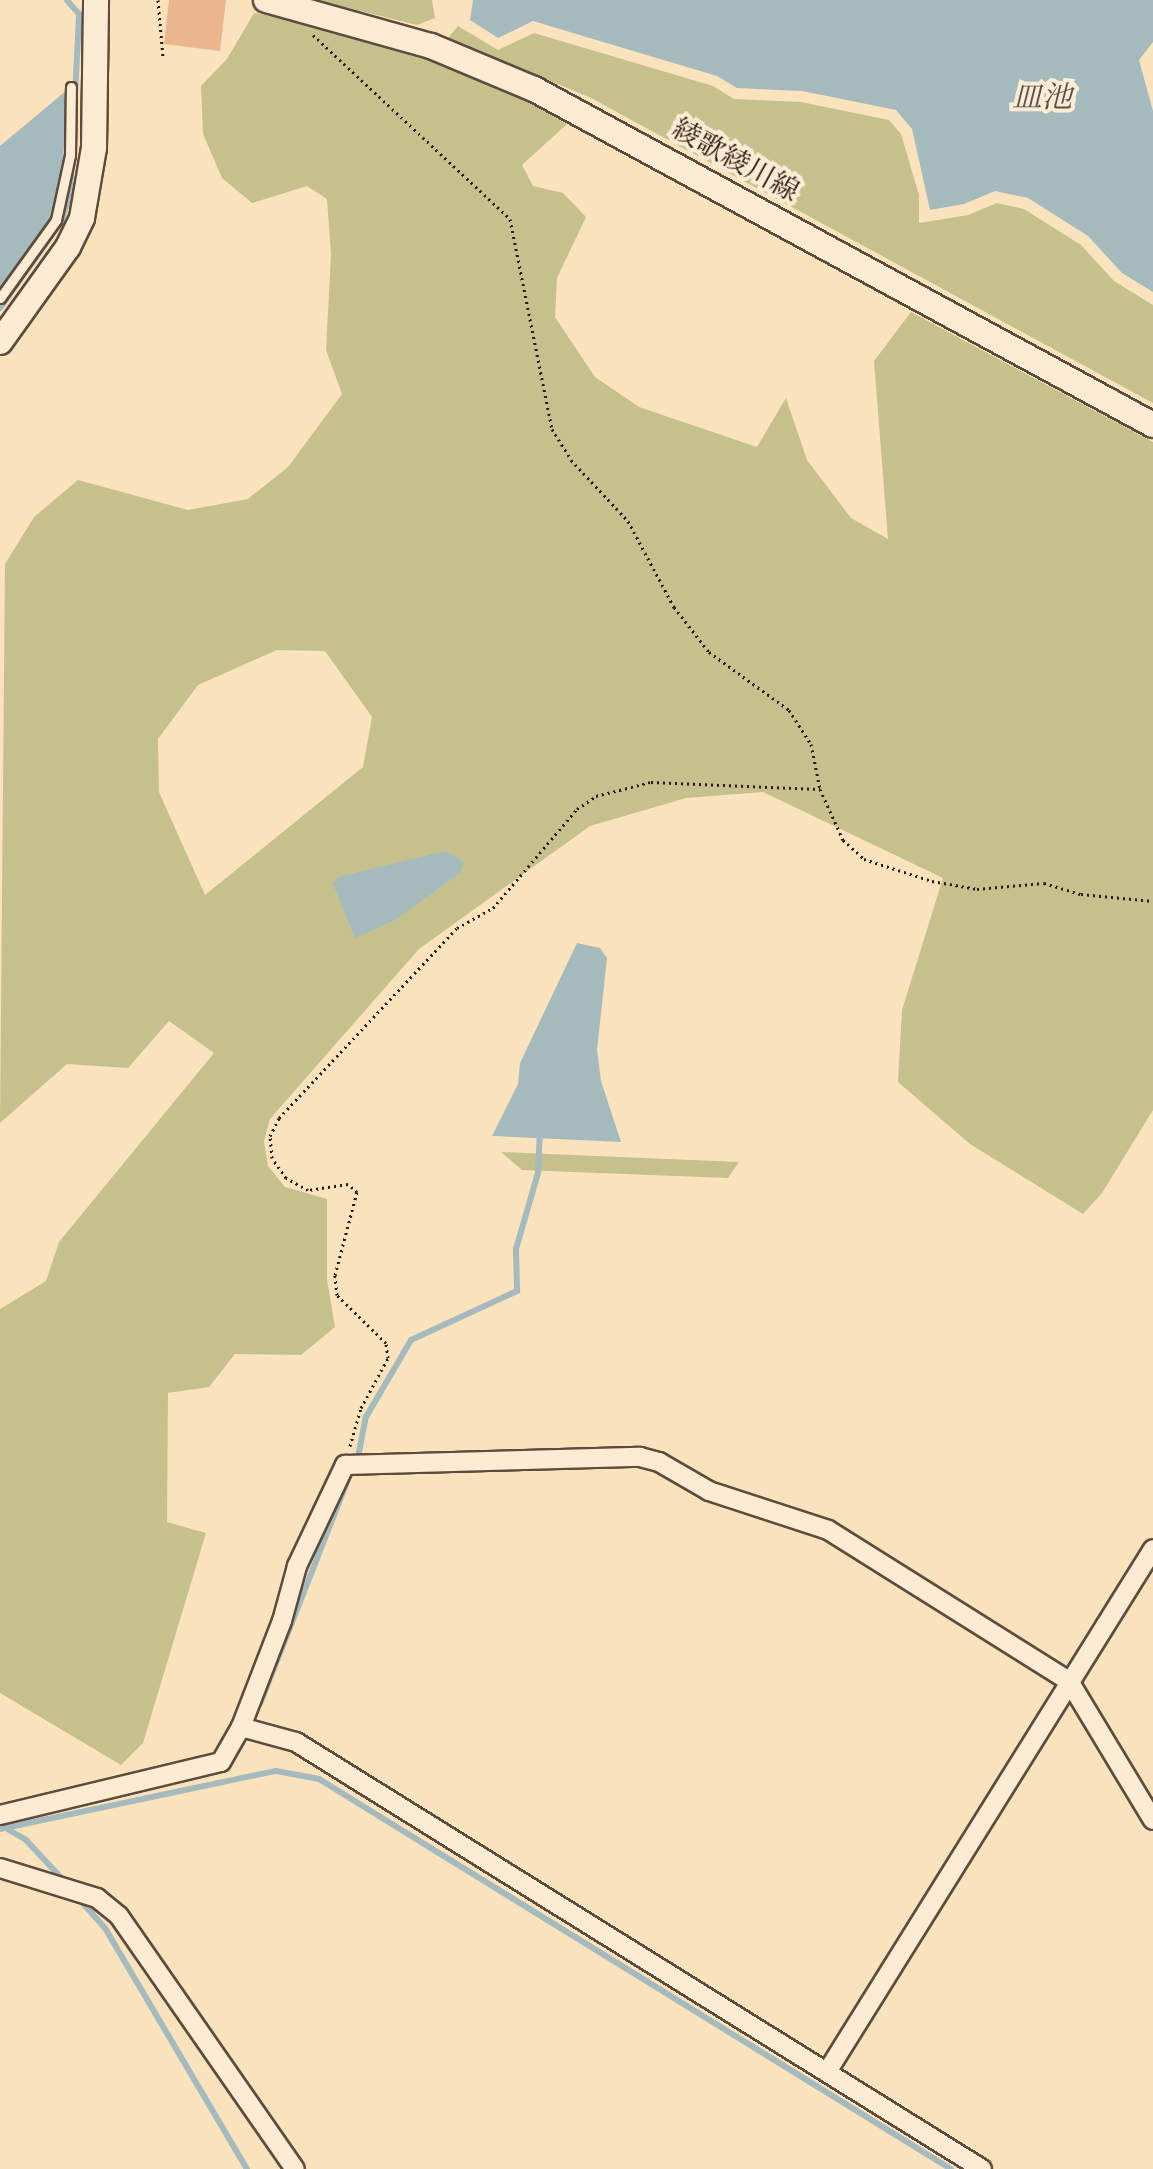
<!DOCTYPE html>
<html>
<head>
<meta charset="utf-8">
<style>
  body { margin:0 }
  #map { position:relative; width:1153px; height:2169px; overflow:hidden; background:#fae2bd; font-family:"IM FELL DW Pica","Noto Serif JP",serif }
  div>[style] { position:absolute }
  [style*='--x'] { left:calc(var(--x)*1px); top:calc(var(--y)*1px); width:calc(var(--w)*1px); rotate:calc(var(--a)*1deg) }
  .green>* { inset:0; background:#c6c18c }
  .water>* { inset:0; background:#a5babd }
  .stream>* { height:6px; margin:-3px; padding:0 3px; transform-origin:3px; border-radius:3px; background:#a5babd }
  .building>* { inset:0; background:#ebb58e }
  .path>* { height:3px; margin-top:-1.5px; transform-origin:0; background:repeating-linear-gradient(90deg,#2a1911 0 2px,transparent 0 6px) }
  .roads { filter:drop-shadow(2px 0 #5e4b3c) drop-shadow(-2px 0 #5e4b3c) drop-shadow(0 2px #5e4b3c) drop-shadow(0 -2px #5e4b3c) }
  .lane>* { height:9px; margin:-4.5px; padding:0 4.5px; transform-origin:4.5px; border-radius:4.5px; background:#fcecd4 }
  .street>* { height:18px; margin:-9px; padding:0 9px; transform-origin:9px; border-radius:9px; background:#fcecd4 }
  .secondary>* { height:24px; margin:-12px; padding:0 12px; transform-origin:12px; border-radius:12px; background:#fcecd4 }
  span { translate:-50% -50%; white-space:nowrap; text-align:center; line-height:1.15; -webkit-text-stroke:8px #fcecd4; paint-order:stroke }
  .street-label { font-size:28px; color:#2a1911 }
  .water-label { font-size:30px; color:#55514d; font-style:italic }
</style>
</head>
<body>
<div id="map">
  <div class="green">
    <div style="clip-path:polygon(316px 0,432px 0,435px 18px,417px 25px)"></div>
    <div style="clip-path:polygon(evenodd,254px 13px,334px 27px,469px 70px,567px 124px,522px 165px,533px 186px,563px 193px,586px 217px,557px 278px,555px 317px,595px 377px,639px 407px,757px 447px,786px 398px,807px 460px,851px 518px,888px 539px,874px 361px,911px 312px,1153px 442px,1153px 1110px,1102px 1193px,1083px 1214px,970px 1144px,898px 1082px,902px 1010px,943px 878px,763px 792px,686px 798px,590px 826px,419px 949px,270px 1119px,264px 1141px,268px 1166px,285px 1187px,327px 1199px,327px 1279px,335px 1327px,301px 1355px,235px 1354px,209px 1387px,168px 1393px,167px 1522px,206px 1533px,143px 1743px,121px 1765px,0 1693px,0 1309px,46px 1281px,59px 1242px,214px 1053px,169px 1021px,128px 1068px,67px 1064px,0 1123px,5px 564px,34px 517px,78px 480px,188px 510px,248px 499px,288px 467px,342px 394px,326px 350px,331px 254px,327px 199px,307px 186px,252px 203px,222px 178px,203px 134px,201px 86px,227px 59px,254px 13px,277px 650px,325px 651px,372px 717px,363px 767px,205px 895px,159px 792px,158px 739px,198px 685px,277px 650px)"></div>
    <div style="clip-path:polygon(458px 26px,498px 50px,534px 33px,713px 86px,734px 99px,801px 102px,889px 120px,901px 134px,919px 195px,919px 223px,968px 215px,997px 203px,1024px 209px,1081px 245px,1114px 281px,1153px 305px,1153px 403px,591px 98px,448px 38px)"></div>
    <div style="clip-path:polygon(501px 1152px,739px 1162px,728px 1178px,522px 1170px)"></div>
  </div>
  <div class="water">
    <div style="clip-path:polygon(473px 0,1153px 0,1153px 42px,1139px 60px,1153px 111px,1153px 292px,1122px 273px,1088px 236px,1028px 198px,995px 191px,964px 204px,930px 210px,912px 129px,896px 110px,802px 91px,737px 88px,717px 76px,533px 21px,498px 38px,470px 20px)"></div>
    <div style="clip-path:polygon(67px 90px,63px 164px,50px 221px,0 292px,0 146px)"></div>
    <div style="clip-path:polygon(446px 851px,464px 862px,460px 873px,395px 920px,355px 938px,333px 884px,338px 877px)"></div>
    <div style="clip-path:polygon(577px 943px,600px 948px,607px 958px,597px 1050px,601px 1081px,621px 1142px,492px 1136px,518px 1084px,520px 1063px)"></div>
  </div>
  <div class="stream">
    <div style="--x:0;--y:308;--w:105;--a:-54.7"></div>
    <div style="--x:61;--y:222;--w:29;--a:-72"></div>
    <div style="--x:70;--y:194;--w:180;--a:-87.1"></div>
    <div style="--x:79;--y:14;--w:18;--a:-131"></div>
    <div style="--x:359;--y:1452;--w:36;--a:-79"></div>
    <div style="--x:366;--y:1417;--w:89;--a:-59.7"></div>
    <div style="--x:411;--y:1340;--w:117;--a:-24.8"></div>
    <div style="--x:517;--y:1291;--w:42;--a:-91.4"></div>
    <div style="--x:516;--y:1249;--w:79;--a:-73.9"></div>
    <div style="--x:538;--y:1173;--w:43;--a:-87.3"></div>
    <div style="--x:260;--y:1704;--w:241;--a:-68.6"></div>
    <div style="--x:0;--y:1829;--w:282;--a:-11.9"></div>
    <div style="--x:276;--y:1771;--w:44;--a:10.5"></div>
    <div style="--x:319;--y:1779;--w:743;--a:31.68"></div>
    <div style="--x:9;--y:1830;--w:20;--a:30"></div>
    <div style="--x:26;--y:1840;--w:59;--a:47.1"></div>
    <div style="--x:78;--y:1898;--w:40;--a:48"></div>
    <div style="--x:105;--y:1928;--w:280;--a:59.5"></div>
  </div>
  <div class="building">
    <div style="clip-path:polygon(169px 0,226px 0,220px 51px,164px 44px)"></div>
  </div>
  <div class="path">
    <div style="--x:158;--y:0;--w:57;--a:85"></div>
    <div style="--x:313;--y:35;--w:270;--a:43"></div>
    <div style="--x:510;--y:219;--w:214;--a:78.7"></div>
    <div style="--x:552;--y:429;--w:36;--a:58"></div>
    <div style="--x:571;--y:460;--w:83;--a:46.9"></div>
    <div style="--x:628;--y:521;--w:98;--a:61.9"></div>
    <div style="--x:674;--y:607;--w:57;--a:52.1"></div>
    <div style="--x:709;--y:652;--w:99;--a:35.9"></div>
    <div style="--x:789;--y:710;--w:40;--a:57.1"></div>
    <div style="--x:811;--y:744;--w:46;--a:78.7"></div>
    <div style="--x:820;--y:789;--w:56;--a:65.7"></div>
    <div style="--x:843;--y:840;--w:28;--a:42"></div>
    <div style="--x:864;--y:859;--w:71;--a:17.9"></div>
    <div style="--x:932;--y:881;--w:46;--a:10.1"></div>
    <div style="--x:977;--y:889;--w:67;--a:-5.1"></div>
    <div style="--x:1044;--y:883;--w:39;--a:17"></div>
    <div style="--x:1081;--y:894;--w:72;--a:5.6"></div>
    <div style="--x:350;--y:1446;--w:40;--a:-74"></div>
    <div style="--x:361;--y:1408;--w:57;--a:-61.6"></div>
    <div style="--x:388;--y:1358;--w:15;--a:-98"></div>
    <div style="--x:386;--y:1343;--w:69;--a:-135.6"></div>
    <div style="--x:337;--y:1295;--w:20;--a:-96"></div>
    <div style="--x:335;--y:1275;--w:86;--a:-75.2"></div>
    <div style="--x:357;--y:1192;--w:12;--a:-138"></div>
    <div style="--x:348;--y:1184;--w:40;--a:171.5"></div>
    <div style="--x:308;--y:1190;--w:25;--a:-151"></div>
    <div style="--x:286;--y:1178;--w:24;--a:-125"></div>
    <div style="--x:272;--y:1158;--w:22;--a:-95"></div>
    <div style="--x:270;--y:1136;--w:20;--a:-63"></div>
    <div style="--x:279;--y:1118;--w:260;--a:-46.9"></div>
    <div style="--x:457;--y:928;--w:41;--a:-29.1"></div>
    <div style="--x:493;--y:908;--w:130;--a:-49.7"></div>
    <div style="--x:577;--y:809;--w:23;--a:-34"></div>
    <div style="--x:596;--y:796;--w:57;--a:-14.3"></div>
    <div style="--x:651;--y:782;--w:169;--a:2.4"></div>
  </div>
  <div class="roads">
    <div class="lane">
      <div style="--x:0;--y:298;--w:96;--a:-54.3"></div>
      <div style="--x:56;--y:220;--w:66;--a:-77.8"></div>
      <div style="--x:70;--y:155;--w:68;--a:-89.2"></div>
    </div>
    <div class="street">
      <div style="--x:241;--y:1727;--w:57;--a:15.3"></div>
      <div style="--x:296;--y:1742;--w:808;--a:31.9"></div>
      <div style="--x:0;--y:1815;--w:227;--a:-13.5"></div>
      <div style="--x:221;--y:1762;--w:40;--a:-60.3"></div>
      <div style="--x:241;--y:1727;--w:114;--a:-68.9"></div>
      <div style="--x:282;--y:1621;--w:57;--a:-74.7"></div>
      <div style="--x:297;--y:1566;--w:112;--a:-64.6"></div>
      <div style="--x:345;--y:1465;--w:295;--a:-1.6"></div>
      <div style="--x:640;--y:1457;--w:20;--a:15"></div>
      <div style="--x:659;--y:1462;--w:58;--a:30.1"></div>
      <div style="--x:709;--y:1491;--w:125;--a:18.1"></div>
      <div style="--x:828;--y:1530;--w:284;--a:32.1"></div>
      <div style="--x:1069;--y:1681;--w:162;--a:58.9"></div>
      <div style="--x:0;--y:1868;--w:102;--a:17.2"></div>
      <div style="--x:97;--y:1898;--w:28;--a:39"></div>
      <div style="--x:119;--y:1916;--w:308;--a:55.2"></div>
      <div style="--x:827;--y:2072;--w:616;--a:-58.06"></div>
    </div>
    <div class="secondary">
      <div style="--x:266;--y:0;--w:171;--a:15.6"></div>
      <div style="--x:431;--y:46;--w:112;--a:22.7"></div>
      <div style="--x:534;--y:89;--w:704;--a:28.49"></div>
      <div style="--x:0;--y:342;--w:117;--a:-54.4"></div>
      <div style="--x:68;--y:247;--w:32;--a:-64"></div>
      <div style="--x:82;--y:218;--w:71;--a:-80.3"></div>
      <div style="--x:94;--y:148;--w:148;--a:-89.2"></div>
    </div>
  </div>
  <div class="street-label">
    <span style="left:735px;top:161px;rotate:29deg">綾歌綾川線</span>
  </div>
  <div class="water-label">
    <span style="left:1042px;top:99px">皿池</span>
  </div>
</div>
</body>
</html>
